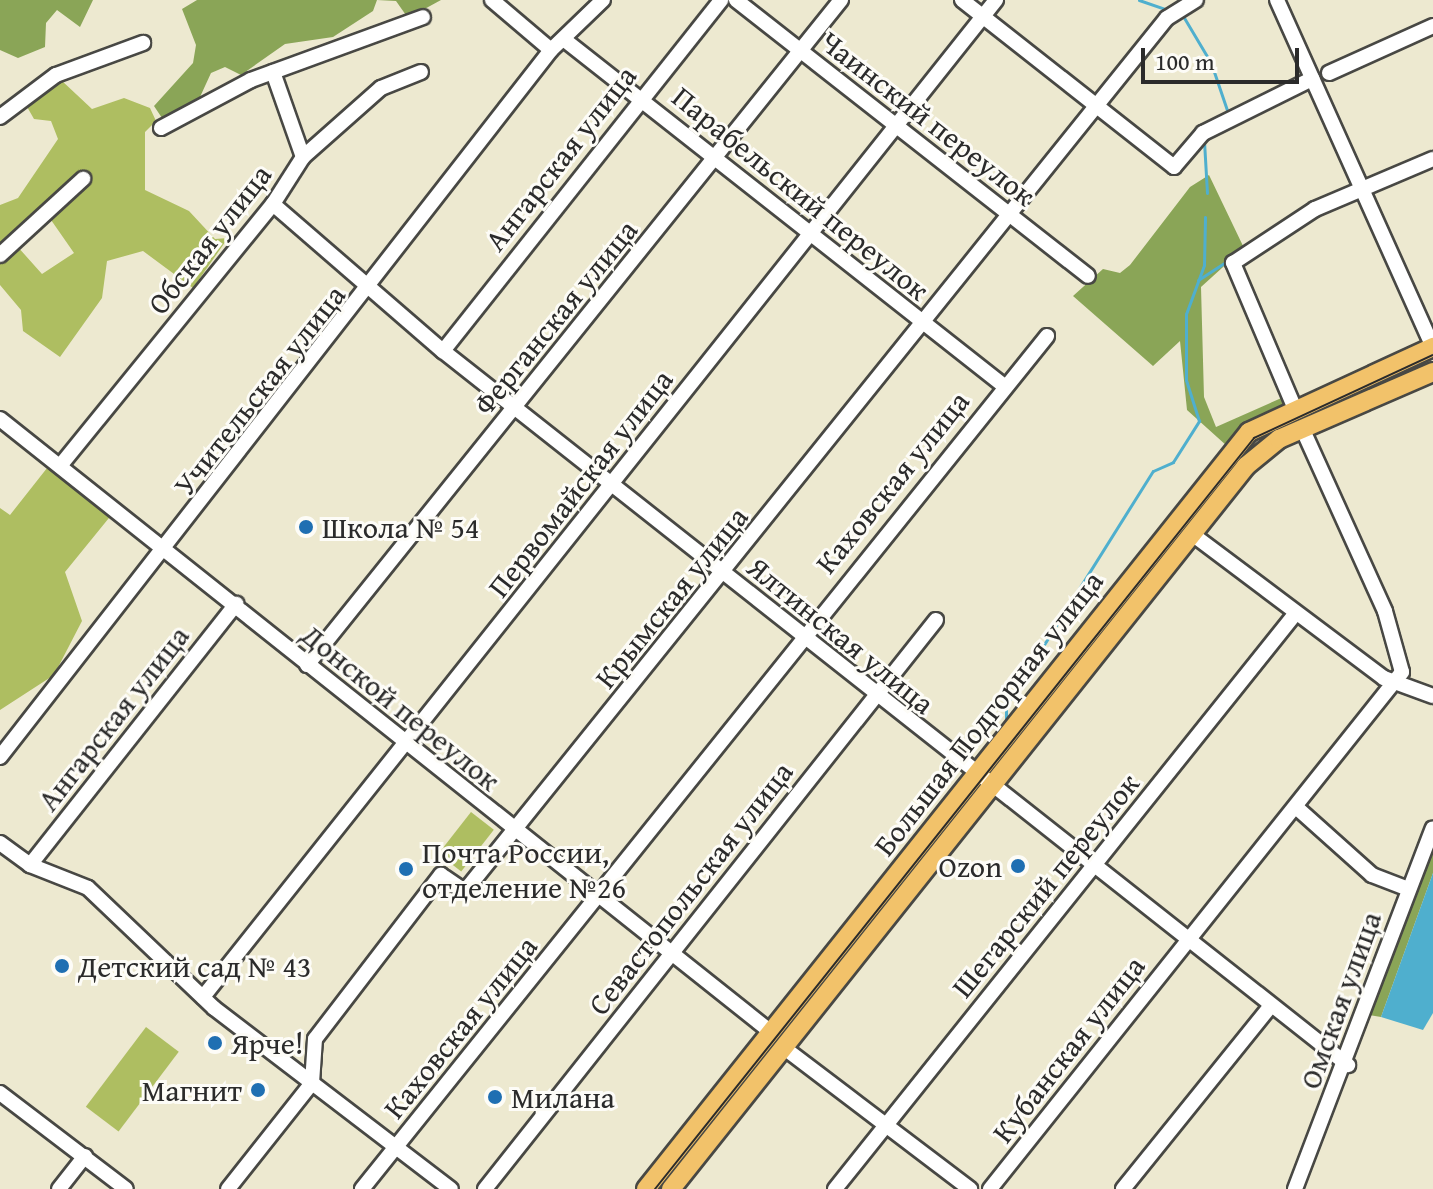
<!DOCTYPE html>
<html>
<head>
<meta charset="utf-8">
<style>
  body { margin:0 }
  #map { position:relative; width:1433px; height:1189px; overflow:hidden; background:#ede9d0; font-family:"Gentium Book Plus",serif }
  div>[style] { position:absolute }
  [style*='--x'] { left:calc(var(--x)*1px); top:calc(var(--y)*1px); width:calc(var(--w)*1px); rotate:calc(var(--a)*1deg) }
  .green>* { inset:0; background:#aebe61; transform-origin:0 0 }
  .forest>* { inset:0; background:#8aa557 }
  .water>* { inset:0; background:#4fafce }
  .stream>* { height:3px; margin:-1.5px; padding:0 1.5px; transform-origin:1.5px; border-radius:1.5px; background:#4fafce }
  .roads { filter:drop-shadow(2px 0 #484844) drop-shadow(-2px 0 #484844) drop-shadow(0 2px #484844) drop-shadow(0 -2px #484844) }
  .minor>* { height:14px; margin:-7px; padding:0 7px; transform-origin:7px; border-radius:7px; background:#fff }
  .major>* { height:18px; margin:-9px; padding:0 9px; transform-origin:9px; border-radius:9px; background:#f2c26a }
  .tram>* { height:2px; margin:-1px; padding:0 1px; transform-origin:1px; border-radius:1px; background:#2b2b2b }
  .dots>* { width:22px; height:22px; translate:-50% -50%; box-sizing:border-box; border:4px solid #fdfcf7; border-radius:50% }
  span { translate:-50% -50%; white-space:nowrap; text-align:center; line-height:1.15; -webkit-text-stroke:6px #fdfcf7; paint-order:stroke }
  .street-label { font-size:30px; color:#2b2b2b }
  .poi-label { font-size:30px; color:#2b2b2b }
  .left { translate:0 -50%; text-align:left }
  .right { translate:-100% -50%; text-align:right }
  .scale { position:absolute; left:1141px; top:48px; width:158px; height:36px; box-sizing:border-box; border:4px solid #2b2b2b; border-top:0; padding-left:10px; font-size:24px; line-height:28px; white-space:nowrap; color:#2b2b2b; -webkit-text-stroke:6px #fdfcf7; paint-order:stroke }
</style>
</head>
<body>
<div id="map">
  <div class="green">
    <div style="clip-path:polygon(61px 80px,92px 109px,124px 98px,150px 108px,156px 121px,145px 132px,145px 190px,189px 211px,215px 239px,228px 238px,193px 288px,143px 251px,107px 261px,102px 298px,60px 357px,23px 331px,21px 310px,0 285px,0 264px,17px 246px,42px 274px,74px 253px,42px 207px,0 247px,0 205px,18px 198px,58px 139px,51px 121px,34px 119px,26px 105px)"></div>
    <div style="clip-path:polygon(51px 463px,113px 513px,65px 572px,82px 621px,54px 675px,0 710px,0 508px,10px 515px)"></div>
    <div style="left:471px;top:812px;width:29px;height:53px;rotate:38deg"></div>
    <div style="left:146px;top:1027px;width:41px;height:100px;rotate:37deg"></div>
  </div>
  <div class="forest">
    <div style="clip-path:polygon(0 0,93px 0,80px 27px,57px 10px,46px 23px,45px 47px,18px 58px,0 50px)"></div>
    <div style="clip-path:polygon(197px 0,441px 0,408px 18px,396px 1px,377px 0,373px 11px,333px 37px,285px 44px,241px 75px,225px 67px,211px 73px,200px 97px,162px 118px,154px 106px,193px 63px,196px 45px,182px 9px)"></div>
    <div style="clip-path:polygon(1209px 175px,1244px 248px,1201px 287px,1204px 397px,1216px 427px,1286px 396px,1290px 407px,1227px 446px,1187px 410px,1180px 341px,1153px 366px,1073px 296px,1103px 269px,1120px 273px,1130px 265px,1190px 187px)"></div>
    <div style="clip-path:polygon(1433px 841px,1433px 873px,1381px 1017px,1369px 1015px)"></div>
  </div>
  <div class="water">
    <div style="clip-path:polygon(1433px 873px,1433px 1013px,1423px 1030px,1381px 1017px)"></div>
  </div>
  <div class="stream">
    <div style="--x:1139;--y:0;--w:31;--a:19"></div>
    <div style="--x:1183;--y:16;--w:55;--a:59.2"></div>
    <div style="--x:1211;--y:63;--w:53;--a:71.2"></div>
    <div style="--x:1307;--y:51;--w:28;--a:64"></div>
    <div style="--x:1204;--y:141;--w:52;--a:86.7"></div>
    <div style="--x:1198;--y:280;--w:37;--a:-33"></div>
    <div style="--x:1006;--y:723;--w:18;--a:-90"></div>
    <div style="--x:1006;--y:705;--w:276;--a:-57.9"></div>
    <div style="--x:1153;--y:471;--w:22;--a:-24"></div>
    <div style="--x:1173;--y:462;--w:49;--a:-57.6"></div>
    <div style="--x:1199;--y:421;--w:43;--a:-107.6"></div>
    <div style="--x:1186;--y:380;--w:66;--a:-90"></div>
    <div style="--x:1186;--y:314;--w:52;--a:-69.8"></div>
    <div style="--x:1204;--y:265;--w:48;--a:-88.8"></div>
  </div>
  <div class="roads">
    <div class="minor">
      <div style="--x:492;--y:0;--w:77;--a:40.3"></div>
      <div style="--x:736;--y:0;--w:447;--a:38.1"></div>
      <div style="--x:962;--y:0;--w:270;--a:38.2"></div>
      <div style="--x:1174;--y:167;--w:45;--a:-49.5"></div>
      <div style="--x:1203;--y:133;--w:122;--a:-26.4"></div>
      <div style="--x:1277;--y:0;--w:380;--a:65.8"></div>
      <div style="--x:566;--y:41;--w:556;--a:38.21"></div>
      <div style="--x:273;--y:72;--w:90;--a:70.6"></div>
      <div style="--x:1329;--y:73;--w:114;--a:-24.3"></div>
      <div style="--x:0;--y:117;--w:70;--a:-36.9"></div>
      <div style="--x:56;--y:75;--w:93;--a:-20.2"></div>
      <div style="--x:161;--y:128;--w:102;--a:-28.1"></div>
      <div style="--x:251;--y:80;--w:183;--a:-20.1"></div>
      <div style="--x:273;--y:204;--w:225;--a:40.9"></div>
      <div style="--x:443;--y:351;--w:1153;--a:38.27"></div>
      <div style="--x:0;--y:255;--w:113;--a:-42.5"></div>
      <div style="--x:443;--y:351;--w:448;--a:-51.6"></div>
      <div style="--x:1295;--y:409;--w:159;--a:-113"></div>
      <div style="--x:1233;--y:263;--w:98;--a:-33.4"></div>
      <div style="--x:1315;--y:209;--w:128;--a:-23"></div>
      <div style="--x:0;--y:419;--w:985;--a:38.49"></div>
      <div style="--x:60;--y:466;--w:338;--a:-50.9"></div>
      <div style="--x:273;--y:204;--w:56;--a:-57.4"></div>
      <div style="--x:303;--y:157;--w:104;--a:-41.5"></div>
      <div style="--x:381;--y:88;--w:43;--a:-21.8"></div>
      <div style="--x:1192;--y:534;--w:240;--a:36.9"></div>
      <div style="--x:1384;--y:678;--w:52;--a:20.2"></div>
      <div style="--x:307;--y:665;--w:853;--a:-51.24"></div>
      <div style="--x:0;--y:757;--w:896;--a:-52.07"></div>
      <div style="--x:551;--y:50;--w:72;--a:-43.9"></div>
      <div style="--x:1296;--y:807;--w:102;--a:41.8"></div>
      <div style="--x:1372;--y:875;--w:39;--a:21"></div>
      <div style="--x:0;--y:843;--w:37;--a:36"></div>
      <div style="--x:30;--y:865;--w:62;--a:21.6"></div>
      <div style="--x:88;--y:888;--w:174;--a:43.6"></div>
      <div style="--x:214;--y:1008;--w:298;--a:37.4"></div>
      <div style="--x:30;--y:865;--w:333;--a:-51.7"></div>
      <div style="--x:203;--y:997;--w:1274;--a:-51.5"></div>
      <div style="--x:783;--y:1047;--w:235;--a:37.2"></div>
      <div style="--x:0;--y:1093;--w:158;--a:37.3"></div>
      <div style="--x:59;--y:1189;--w:42;--a:-51.8"></div>
      <div style="--x:228;--y:1189;--w:135;--a:-51.6"></div>
      <div style="--x:312;--y:1083;--w:44;--a:-86.1"></div>
      <div style="--x:315;--y:1039;--w:207;--a:-52.5"></div>
      <div style="--x:441;--y:875;--w:29;--a:34"></div>
      <div style="--x:465;--y:891;--w:1120;--a:-51.2"></div>
      <div style="--x:1167;--y:18;--w:34;--a:-32"></div>
      <div style="--x:362;--y:1189;--w:1094;--a:-51.23"></div>
      <div style="--x:485;--y:1189;--w:726;--a:-51.6"></div>
      <div style="--x:835;--y:1189;--w:736;--a:-51.34"></div>
      <div style="--x:990;--y:1189;--w:661;--a:-51.45"></div>
      <div style="--x:1402;--y:672;--w:63;--a:-105.6"></div>
      <div style="--x:1385;--y:611;--w:201;--a:-114.4"></div>
      <div style="--x:1123;--y:1189;--w:233;--a:-51.1"></div>
      <div style="--x:1295;--y:1189;--w:386;--a:-69.1"></div>
    </div>
    <div class="major">
      <div style="--x:646;--y:1189;--w:968;--a:-51.46"></div>
      <div style="--x:1249;--y:432;--w:203;--a:-24.8"></div>
      <div style="--x:671;--y:1189;--w:924;--a:-51.5"></div>
      <div style="--x:1246;--y:466;--w:43;--a:-39.3"></div>
      <div style="--x:1279;--y:439;--w:168;--a:-23.5"></div>
    </div>
  </div>
  <div class="tram">
    <div style="--x:655;--y:1189;--w:961;--a:-51.42"></div>
    <div style="--x:1254;--y:438;--w:197;--a:-24.9"></div>
  </div>
  <div class="dots">
    <div style="left:306px;top:527px;background:#1f6fb2"></div>
    <div style="left:1018px;top:866px;background:#1f6fb2"></div>
    <div style="left:406px;top:869px;background:#1f6fb2"></div>
    <div style="left:62px;top:966px;background:#1f6fb2"></div>
    <div style="left:215px;top:1043px;background:#1f6fb2"></div>
    <div style="left:258px;top:1090px;background:#1f6fb2"></div>
    <div style="left:495px;top:1097px;background:#1f6fb2"></div>
  </div>
  <div class="street-label">
    <span style="left:928px;top:118px;rotate:38deg">Чаинский переулок</span>
    <span style="left:560px;top:158px;rotate:-52deg">Ангарская улица</span>
    <span style="left:801px;top:193px;rotate:39deg">Парабельский переулок</span>
    <span style="left:209px;top:239px;rotate:-52deg">Обская улица</span>
    <span style="left:555px;top:317px;rotate:-51deg">Ферганская улица</span>
    <span style="left:259px;top:390px;rotate:-52deg">Учительская улица</span>
    <span style="left:892px;top:482px;rotate:-51deg">Каховская улица</span>
    <span style="left:580px;top:483px;rotate:-52deg">Первомайская улица</span>
    <span style="left:671px;top:597px;rotate:-51deg">Крымская улица</span>
    <span style="left:841px;top:635px;rotate:39deg">Ялтинская улица</span>
    <span style="left:401px;top:707px;rotate:39deg">Донской переулок</span>
    <span style="left:988px;top:713px;rotate:-52deg">Большая Подгорная улица</span>
    <span style="left:113px;top:718px;rotate:-52deg">Ангарская улица</span>
    <span style="left:1045px;top:885px;rotate:-51deg">Шегарский переулок</span>
    <span style="left:690px;top:888px;rotate:-52deg">Севастопольская улица</span>
    <span style="left:1340px;top:1000px;rotate:-70deg">Омская улица</span>
    <span style="left:460px;top:1027px;rotate:-51deg">Каховская улица</span>
    <span style="left:1068px;top:1049px;rotate:-52deg">Кубанская улица</span>
  </div>
  <div class="poi-label">
    <span class="left" style="left:322px;top:527px">Школа № 54</span>
    <span class="left" style="left:422px;top:869px">Почта России,<br>отделение №26</span>
    <span class="right" style="left:1002px;top:866px">Ozon</span>
    <span class="left" style="left:78px;top:966px">Детский сад № 43</span>
    <span class="left" style="left:231px;top:1043px">Ярче!</span>
    <span class="right" style="left:242px;top:1090px">Магнит</span>
    <span class="left" style="left:511px;top:1097px">Милана</span>
  </div>
  <div class="scale">100 m</div>
</div>
</body>
</html>
